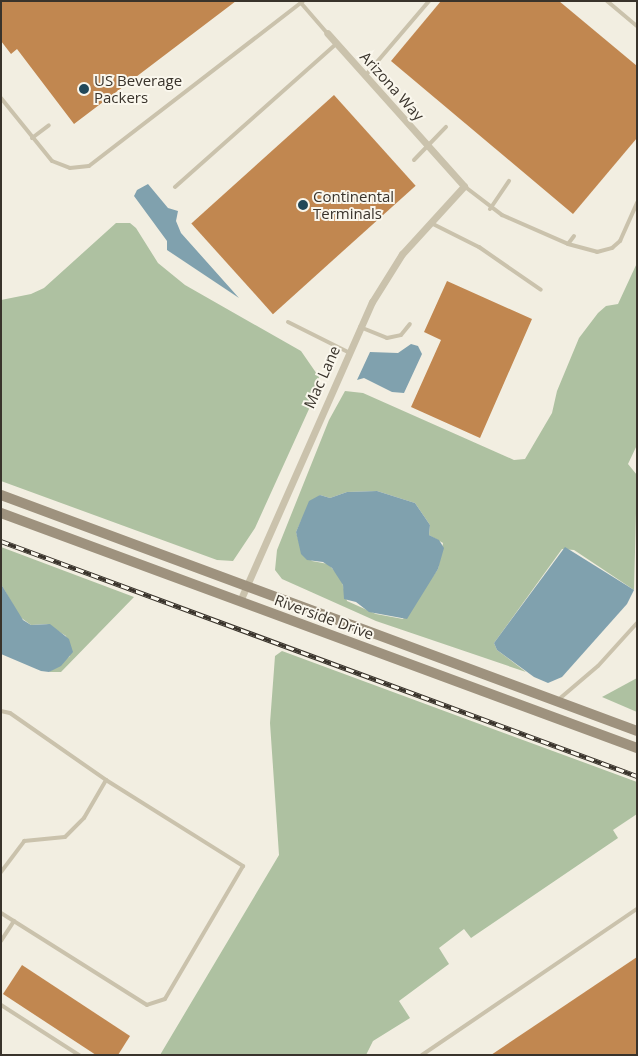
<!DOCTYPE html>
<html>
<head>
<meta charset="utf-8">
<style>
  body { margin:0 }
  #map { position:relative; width:638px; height:1056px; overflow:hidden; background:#f2eee1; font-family:"Open Sans",sans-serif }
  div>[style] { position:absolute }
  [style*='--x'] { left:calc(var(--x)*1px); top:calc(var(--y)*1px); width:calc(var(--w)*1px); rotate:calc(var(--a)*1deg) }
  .green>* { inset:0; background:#aec1a1 }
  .water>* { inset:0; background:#80a1ae }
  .building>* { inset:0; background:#c18750; transform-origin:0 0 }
  .service>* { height:4px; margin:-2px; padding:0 2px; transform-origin:2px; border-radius:2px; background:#cac2ac }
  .minor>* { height:7px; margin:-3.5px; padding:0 3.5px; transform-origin:3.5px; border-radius:3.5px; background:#cac2ac }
  .secondary>* { height:10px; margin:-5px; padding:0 5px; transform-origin:5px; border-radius:5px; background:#9e927e }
  .rail>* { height:4.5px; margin-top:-2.25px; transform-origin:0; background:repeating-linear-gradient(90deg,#faf7ed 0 8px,#39332b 0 16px); box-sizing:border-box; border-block:1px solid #39332b }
  .dots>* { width:14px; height:14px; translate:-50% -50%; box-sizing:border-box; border:2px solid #faf7ed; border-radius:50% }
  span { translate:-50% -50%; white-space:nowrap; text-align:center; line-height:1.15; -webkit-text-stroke:4px #faf7ed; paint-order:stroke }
  .poi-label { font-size:15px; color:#39332b }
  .left { translate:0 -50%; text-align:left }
  .street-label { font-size:15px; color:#39332b }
  .frame { position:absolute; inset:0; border:2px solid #39332b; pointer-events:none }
</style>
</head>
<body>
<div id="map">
  <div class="green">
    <div style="clip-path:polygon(116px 223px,130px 223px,136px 228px,158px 263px,185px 285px,301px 351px,319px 377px,319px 387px,255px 528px,233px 561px,217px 560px,1px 481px,1px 300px,31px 294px,44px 288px)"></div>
    <div style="clip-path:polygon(evenodd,637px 263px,637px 445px,628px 464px,637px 475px,634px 590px,574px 550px,562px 549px,494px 643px,497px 650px,526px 672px,376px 621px,282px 579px,275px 570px,277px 550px,329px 420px,345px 391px,363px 393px,514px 460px,525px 459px,552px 413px,557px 391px,579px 338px,598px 313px,606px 306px,618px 304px,637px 263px,377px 491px,415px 503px,430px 525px,429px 535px,443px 543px,438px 569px,403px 619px,376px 614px,347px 601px,341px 578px,328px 564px,312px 561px,301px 549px,296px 532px,301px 521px,320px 495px,330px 498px,347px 492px,377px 491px)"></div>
    <div style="clip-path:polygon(1px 547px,134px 597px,61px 672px,49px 672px,70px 656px,66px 636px,47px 624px,31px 625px,20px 617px,1px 584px)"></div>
    <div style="clip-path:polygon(282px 651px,637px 782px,637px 814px,613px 830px,618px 838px,471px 938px,464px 929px,439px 948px,449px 964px,399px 1001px,410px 1018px,373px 1041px,366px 1055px,160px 1055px,279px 855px,270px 723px,275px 656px)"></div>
    <div style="clip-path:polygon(637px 678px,637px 712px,602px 697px)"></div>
  </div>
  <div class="water">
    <div style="clip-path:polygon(148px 184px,168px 208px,178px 211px,176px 221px,181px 233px,239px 298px,167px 250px,167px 241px,134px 196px,137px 190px)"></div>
    <div style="clip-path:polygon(411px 344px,418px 346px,422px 354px,404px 393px,392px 392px,364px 378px,357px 380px,370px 352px,398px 353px)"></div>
    <div style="clip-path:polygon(377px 491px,415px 503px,430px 525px,429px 535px,439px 540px,444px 548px,438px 569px,407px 619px,369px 612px,356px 602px,344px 599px,343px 585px,332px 568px,323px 562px,307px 560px,301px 554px,296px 532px,309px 501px,320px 495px,330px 498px,347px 492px)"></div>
    <div style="clip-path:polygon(565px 547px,634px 590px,627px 604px,562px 677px,548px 683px,534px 677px,497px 650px,494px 643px)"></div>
    <div style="clip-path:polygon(1px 584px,23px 620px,31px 625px,50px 624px,69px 639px,73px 652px,61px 666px,49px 672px,41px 671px,1px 654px)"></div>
  </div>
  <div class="building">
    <div style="clip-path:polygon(1px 1px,236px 1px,74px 124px,17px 49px,11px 54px,1px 41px)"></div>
    <div style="clip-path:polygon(441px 1px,559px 1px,637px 66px,637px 138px,573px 214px,391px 61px)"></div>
    <div style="left:334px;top:95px;width:122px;height:192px;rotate:48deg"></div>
    <div style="clip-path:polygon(447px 281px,532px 319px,480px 438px,411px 407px,441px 340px,424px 332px)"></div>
    <div style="clip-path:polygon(637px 957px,637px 1055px,491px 1055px)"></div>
    <div style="clip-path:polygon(22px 965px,130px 1036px,118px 1055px,96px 1055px,3px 994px)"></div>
  </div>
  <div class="service">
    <div style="--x:607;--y:1;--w:39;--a:40"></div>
    <div style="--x:301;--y:3;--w:40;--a:49"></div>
    <div style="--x:365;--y:76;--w:99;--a:-49.5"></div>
    <div style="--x:1;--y:98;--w:81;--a:51"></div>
    <div style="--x:52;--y:161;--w:19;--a:21"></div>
    <div style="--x:70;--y:168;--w:19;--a:-6"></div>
    <div style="--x:89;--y:166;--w:270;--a:-37.6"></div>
    <div style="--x:32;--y:138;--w:21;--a:-37"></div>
    <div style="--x:414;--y:160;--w:46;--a:-45.9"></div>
    <div style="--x:464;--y:186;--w:48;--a:37.3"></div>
    <div style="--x:502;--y:215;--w:72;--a:23.7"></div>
    <div style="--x:568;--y:244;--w:30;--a:15"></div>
    <div style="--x:597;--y:252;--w:16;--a:-15"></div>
    <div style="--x:612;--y:248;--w:11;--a:-41"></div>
    <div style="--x:620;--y:241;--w:42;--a:-65.9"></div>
    <div style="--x:175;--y:187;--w:215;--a:-41.6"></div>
    <div style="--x:490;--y:209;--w:34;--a:-56"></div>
    <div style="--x:431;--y:223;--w:54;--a:26.6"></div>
    <div style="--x:479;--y:247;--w:75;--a:34.7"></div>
    <div style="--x:568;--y:244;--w:10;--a:-53"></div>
    <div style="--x:288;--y:322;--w:67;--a:26.6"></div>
    <div style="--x:360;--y:327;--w:29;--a:22"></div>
    <div style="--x:387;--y:338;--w:14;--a:-12"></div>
    <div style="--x:401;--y:335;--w:14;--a:-51"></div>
    <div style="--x:558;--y:700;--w:52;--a:-40.4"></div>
    <div style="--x:598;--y:666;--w:58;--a:-47.8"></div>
    <div style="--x:1;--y:711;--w:9;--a:13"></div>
    <div style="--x:10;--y:713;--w:117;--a:34.9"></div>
    <div style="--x:106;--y:780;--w:162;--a:32.1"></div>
    <div style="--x:243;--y:866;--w:154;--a:120.4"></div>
    <div style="--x:165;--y:999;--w:19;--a:162"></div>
    <div style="--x:147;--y:1005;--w:173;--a:-147.8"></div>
    <div style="--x:1;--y:872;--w:39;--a:-53"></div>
    <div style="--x:24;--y:841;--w:41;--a:-5.6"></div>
    <div style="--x:65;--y:837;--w:27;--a:-45"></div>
    <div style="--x:84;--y:818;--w:44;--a:-59.9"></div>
    <div style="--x:1;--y:941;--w:24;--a:-57"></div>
    <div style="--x:1;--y:1005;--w:93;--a:32.7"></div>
    <div style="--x:422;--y:1055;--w:260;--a:-34.2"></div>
  </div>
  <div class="minor">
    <div style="--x:240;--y:601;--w:327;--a:-66.2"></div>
    <div style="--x:372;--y:302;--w:57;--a:-58"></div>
    <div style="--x:402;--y:254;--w:92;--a:-47.6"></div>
    <div style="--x:464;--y:186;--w:205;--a:-131.8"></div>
  </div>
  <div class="secondary">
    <div style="--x:1;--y:495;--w:678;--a:20.36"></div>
    <div style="--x:1;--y:513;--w:678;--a:20.28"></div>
  </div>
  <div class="rail">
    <div style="--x:1;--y:541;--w:678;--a:20.28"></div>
  </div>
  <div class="dots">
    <div style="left:84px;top:89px;background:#224859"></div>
    <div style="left:303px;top:205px;background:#224859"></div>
  </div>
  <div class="poi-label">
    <span class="left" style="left:94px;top:89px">US Beverage<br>Packers</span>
    <span class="left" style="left:313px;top:205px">Continental<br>Terminals</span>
  </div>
  <div class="street-label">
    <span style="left:392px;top:86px;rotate:48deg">Arizona Way</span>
    <span style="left:322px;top:377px;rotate:-66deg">Mac Lane</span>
    <span style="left:324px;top:617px;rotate:20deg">Riverside Drive</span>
  </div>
  <div class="frame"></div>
</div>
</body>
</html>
